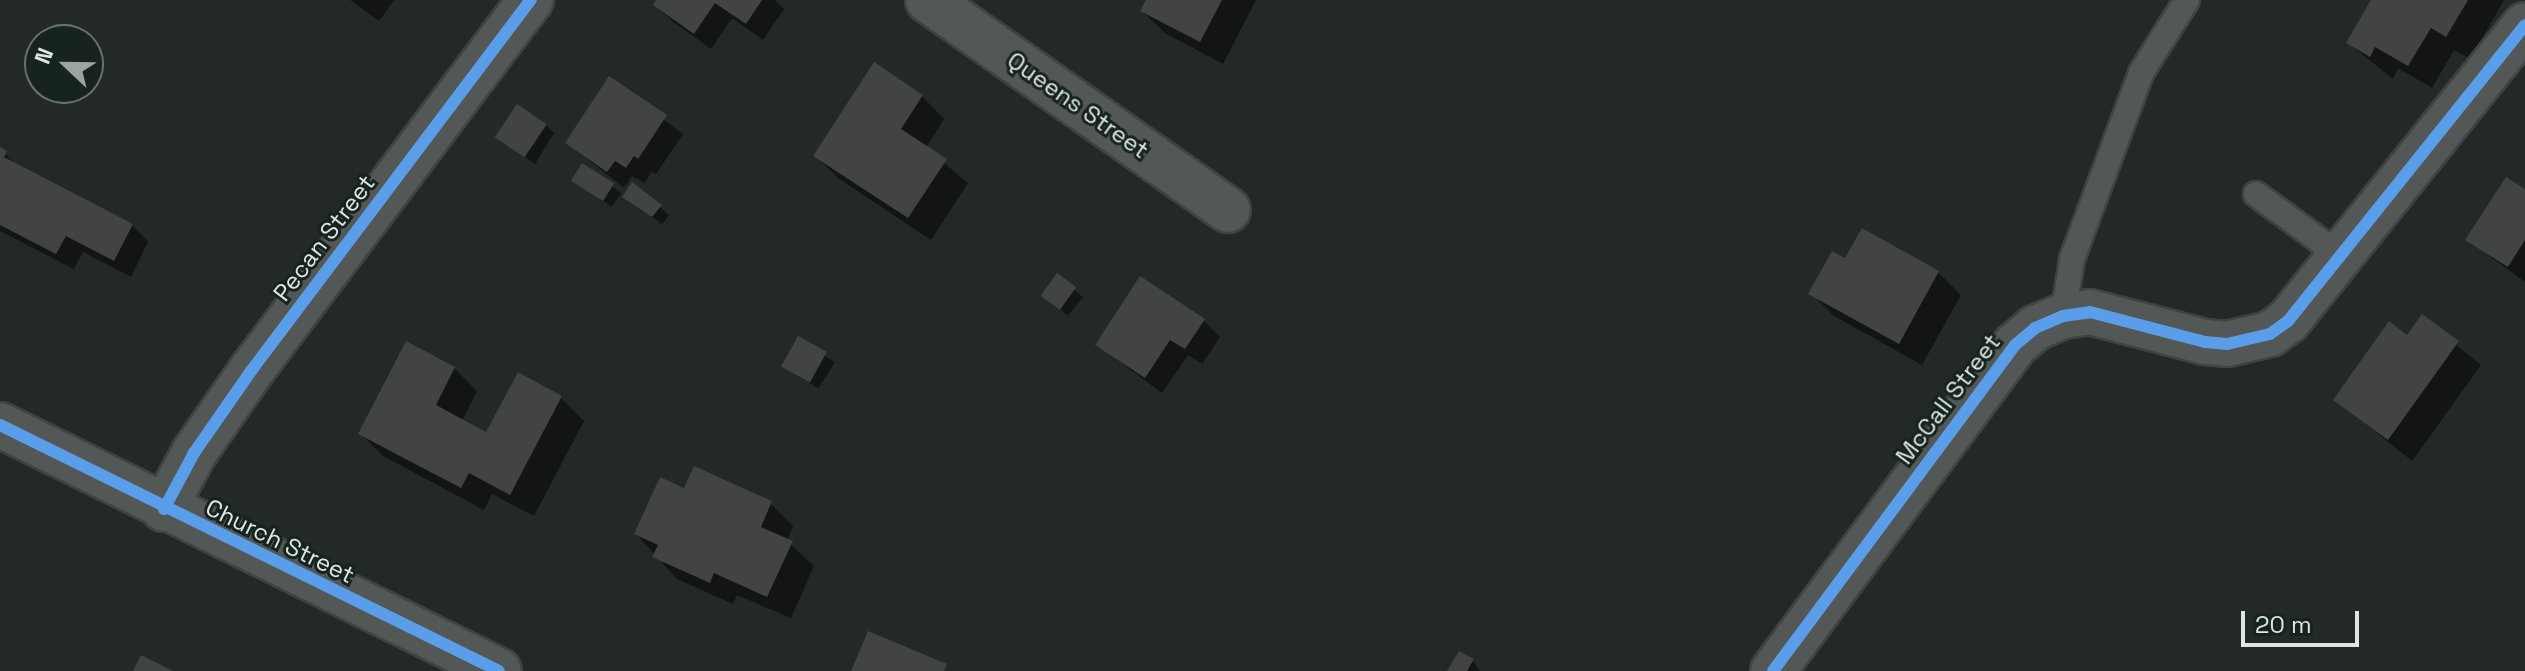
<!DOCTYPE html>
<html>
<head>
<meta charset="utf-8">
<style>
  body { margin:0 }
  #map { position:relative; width:2525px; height:671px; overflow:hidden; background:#222927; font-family:"Space Grotesk",sans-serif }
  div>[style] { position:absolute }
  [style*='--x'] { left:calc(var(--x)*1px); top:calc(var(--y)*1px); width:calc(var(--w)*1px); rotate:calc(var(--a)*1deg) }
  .shadow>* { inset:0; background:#0007; transform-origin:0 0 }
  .building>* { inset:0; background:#414443; transform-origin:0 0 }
  .roads { filter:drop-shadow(2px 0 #3e4442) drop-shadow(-2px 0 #3e4442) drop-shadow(0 2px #3e4442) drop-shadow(0 -2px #3e4442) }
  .lane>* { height:24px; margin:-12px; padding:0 12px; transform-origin:12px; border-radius:12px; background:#535856 }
  .street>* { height:44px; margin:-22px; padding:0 22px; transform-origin:22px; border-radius:22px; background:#535856 }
  .cycleway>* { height:12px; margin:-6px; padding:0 6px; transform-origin:6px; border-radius:6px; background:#5a9eea }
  span { translate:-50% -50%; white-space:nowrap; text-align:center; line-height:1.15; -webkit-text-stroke:6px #16231f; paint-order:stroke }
  .street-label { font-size:24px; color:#dee6e3 }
  .north { position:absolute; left:24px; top:24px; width:80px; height:80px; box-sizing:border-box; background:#16231f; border:2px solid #66716d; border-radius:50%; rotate:292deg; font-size:22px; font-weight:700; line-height:32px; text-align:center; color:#dee6e3 }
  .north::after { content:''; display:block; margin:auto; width:28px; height:36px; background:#9ca4a1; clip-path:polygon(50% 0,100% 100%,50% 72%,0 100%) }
  .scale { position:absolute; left:2241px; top:611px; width:118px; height:36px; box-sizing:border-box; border:4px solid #dee6e3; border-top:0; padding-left:10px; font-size:24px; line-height:28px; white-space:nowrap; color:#dee6e3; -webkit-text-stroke:6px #16231f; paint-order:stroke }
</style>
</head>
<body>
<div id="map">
  <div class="shadow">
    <div style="clip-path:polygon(350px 0,394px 0,379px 21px)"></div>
    <div style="clip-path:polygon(658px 0,775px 0,784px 9px,763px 40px,732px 18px,711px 49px,672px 21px,655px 5px)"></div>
    <div style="clip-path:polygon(1148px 0,1256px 0,1223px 64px,1165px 33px,1142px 11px)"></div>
    <div style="clip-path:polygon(2373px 0,2504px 0,2470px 59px,2454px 50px,2432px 88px,2398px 68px,2393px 79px,2348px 43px)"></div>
    <div style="clip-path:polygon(609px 79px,683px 134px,656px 174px,652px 172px,644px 183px,632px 176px,624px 188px,567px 143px)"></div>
    <div style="clip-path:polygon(922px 96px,944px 119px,926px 148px,968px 183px,931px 240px,838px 178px,815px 155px)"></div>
    <div style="clip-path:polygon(546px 125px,554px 133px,535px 164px,498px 138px)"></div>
    <div style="clip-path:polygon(0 150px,22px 169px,132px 225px,148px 242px,131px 277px,83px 252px,74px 269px,0 231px)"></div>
    <div style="left:583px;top:166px;width:47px;height:17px;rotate:35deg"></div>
    <div style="clip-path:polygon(633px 185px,669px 215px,662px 224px,625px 197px)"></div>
    <div style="clip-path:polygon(2525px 192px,2525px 282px,2468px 240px)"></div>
    <div style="clip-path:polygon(1846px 260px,1938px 272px,1961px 295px,1922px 365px,1834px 316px,1811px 293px)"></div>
    <div style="left:1058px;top:276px;width:33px;height:24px;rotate:40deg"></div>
    <div style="clip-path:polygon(2422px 317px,2481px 365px,2412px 461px,2336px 400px,2408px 337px)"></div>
    <div style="clip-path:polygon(1204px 321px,1220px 337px,1202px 364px,1188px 355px,1162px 393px,1097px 345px)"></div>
    <div style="left:799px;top:339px;width:43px;height:31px;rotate:33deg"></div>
    <div style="clip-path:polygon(454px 368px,477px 391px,462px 421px,487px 434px,518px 375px,561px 398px,584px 421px,534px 516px,492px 494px,484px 510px,383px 456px,360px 433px)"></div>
    <div style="clip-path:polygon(685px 490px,770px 503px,793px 526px,787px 541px,814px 566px,791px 618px,737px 595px,733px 604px,677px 579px,636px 534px)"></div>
    <div style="clip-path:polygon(1473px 661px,1480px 671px,1450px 671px)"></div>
  </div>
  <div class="building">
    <div style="clip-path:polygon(656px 0,762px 0,746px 24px,715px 3px,694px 34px,653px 5px)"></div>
    <div style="clip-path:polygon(1146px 0,1222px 0,1200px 42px,1140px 11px)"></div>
    <div style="clip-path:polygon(2371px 0,2468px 0,2446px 37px,2431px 28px,2408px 66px,2375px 47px,2370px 57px,2346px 43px)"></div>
    <div style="clip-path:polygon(874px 62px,923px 95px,901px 129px,947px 159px,908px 218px,813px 156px)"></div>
    <div style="clip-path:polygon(609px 76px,667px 115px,638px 159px,634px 156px,626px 168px,615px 161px,607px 172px,565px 143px)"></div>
    <div style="left:517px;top:104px;width:36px;height:40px;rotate:34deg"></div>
    <div style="clip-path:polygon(0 147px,7px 151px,4px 157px,133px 224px,114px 261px,66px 236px,56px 254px,0 225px)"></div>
    <div style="left:582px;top:163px;width:38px;height:21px;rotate:32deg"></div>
    <div style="clip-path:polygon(2506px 177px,2525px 189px,2525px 240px,2508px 267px,2465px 240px)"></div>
    <div style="clip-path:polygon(632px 182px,662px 205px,652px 217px,622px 197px)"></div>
    <div style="clip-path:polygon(1862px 228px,1939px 271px,1899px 344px,1808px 294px,1832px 251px,1845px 258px)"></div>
    <div style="left:1057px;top:273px;width:24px;height:28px;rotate:36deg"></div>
    <div style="clip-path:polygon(1140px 276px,1205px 319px,1185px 349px,1170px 340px,1145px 378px,1095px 345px)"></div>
    <div style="clip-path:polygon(2422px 314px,2459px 341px,2388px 440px,2333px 400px,2389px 321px,2407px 335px)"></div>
    <div style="left:798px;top:336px;width:33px;height:35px;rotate:29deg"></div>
    <div style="clip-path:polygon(406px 341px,455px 367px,436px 405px,486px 432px,518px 372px,562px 396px,510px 495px,469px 473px,461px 488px,358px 434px)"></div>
    <div style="clip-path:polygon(694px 466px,772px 501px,761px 527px,793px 541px,767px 597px,714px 573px,710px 583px,652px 557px,658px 545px,634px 534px,660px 477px,684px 488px)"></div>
    <div style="clip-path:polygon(868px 631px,947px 664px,944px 671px,851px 671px)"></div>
    <div style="clip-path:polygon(1459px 651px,1474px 659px,1467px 671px,1447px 671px)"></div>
    <div style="clip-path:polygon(141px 655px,173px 671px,133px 671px)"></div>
  </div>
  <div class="roads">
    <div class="lane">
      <div style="--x:2256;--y:194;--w:105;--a:36.1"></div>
      <div style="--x:2063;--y:316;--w:58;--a:-81"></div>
      <div style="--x:2072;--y:259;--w:198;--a:-69.6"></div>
      <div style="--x:2141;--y:73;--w:86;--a:-57.8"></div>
    </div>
    <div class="street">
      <div style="--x:928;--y:0;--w:366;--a:35"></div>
      <div style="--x:0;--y:425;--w:556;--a:26.24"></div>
      <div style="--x:164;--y:509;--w:64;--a:-61.8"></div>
      <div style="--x:194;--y:453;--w:100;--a:-55.2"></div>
      <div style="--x:251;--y:371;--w:465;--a:-53"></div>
      <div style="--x:1773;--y:671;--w:406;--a:-53.4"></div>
      <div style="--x:2015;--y:345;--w:26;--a:-40"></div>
      <div style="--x:2035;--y:328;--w:30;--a:-23"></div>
      <div style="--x:2063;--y:316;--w:27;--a:-8"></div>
      <div style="--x:2090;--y:312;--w:119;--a:14.6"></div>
      <div style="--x:2205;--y:342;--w:22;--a:5"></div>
      <div style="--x:2227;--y:344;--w:44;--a:-13.1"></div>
      <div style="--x:2270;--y:334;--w:22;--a:-36"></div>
      <div style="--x:2288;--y:321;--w:379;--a:-51.3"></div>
    </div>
  </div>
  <div class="cycleway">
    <div style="--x:0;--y:425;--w:556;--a:26.24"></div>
    <div style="--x:164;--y:509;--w:64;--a:-61.8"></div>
    <div style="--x:194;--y:453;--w:100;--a:-55.2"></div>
    <div style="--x:251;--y:371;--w:465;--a:-53"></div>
    <div style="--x:1773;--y:671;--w:406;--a:-53.4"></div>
    <div style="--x:2015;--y:345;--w:26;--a:-40"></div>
    <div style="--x:2035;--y:328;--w:30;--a:-23"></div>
    <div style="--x:2063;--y:316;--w:27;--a:-8"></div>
    <div style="--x:2090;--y:312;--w:119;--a:14.6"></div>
    <div style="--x:2205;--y:342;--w:22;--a:5"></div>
    <div style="--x:2227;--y:344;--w:44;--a:-13.1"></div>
    <div style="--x:2270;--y:334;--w:22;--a:-36"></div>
    <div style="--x:2288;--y:321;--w:379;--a:-51.3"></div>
  </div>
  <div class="street-label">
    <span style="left:1078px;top:105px;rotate:35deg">Queens Street</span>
    <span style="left:324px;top:238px;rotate:-53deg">Pecan Street</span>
    <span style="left:1948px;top:399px;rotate:-53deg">McCall Street</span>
    <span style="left:280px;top:541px;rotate:26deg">Church Street</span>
  </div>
  <div class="north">N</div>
  <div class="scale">20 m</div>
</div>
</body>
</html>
